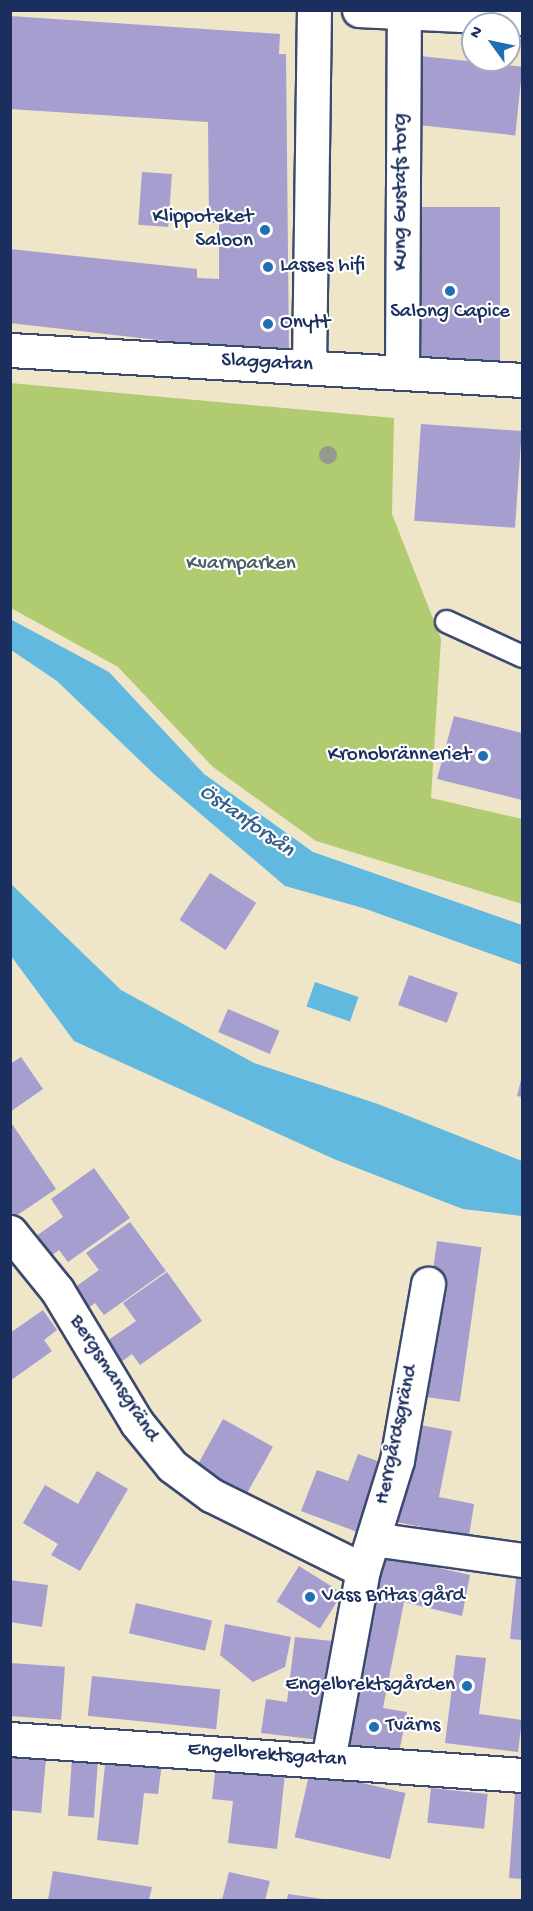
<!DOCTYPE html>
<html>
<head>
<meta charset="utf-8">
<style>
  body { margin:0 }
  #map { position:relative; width:533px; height:1911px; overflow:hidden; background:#efe5c9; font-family:"Gochi Hand",sans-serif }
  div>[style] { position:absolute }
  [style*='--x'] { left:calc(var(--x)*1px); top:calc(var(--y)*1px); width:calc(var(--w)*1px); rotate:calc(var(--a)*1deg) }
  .green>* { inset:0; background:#b1cb71 }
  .water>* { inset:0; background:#61b9df; transform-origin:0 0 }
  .building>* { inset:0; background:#a59ece; transform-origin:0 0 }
  .roads { filter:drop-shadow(2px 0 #3b4a6e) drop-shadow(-2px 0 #3b4a6e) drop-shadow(0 2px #3b4a6e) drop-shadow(0 -2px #3b4a6e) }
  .lane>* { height:21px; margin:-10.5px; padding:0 10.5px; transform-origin:10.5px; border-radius:10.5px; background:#fff }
  .street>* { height:33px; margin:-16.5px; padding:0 16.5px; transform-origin:16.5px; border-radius:16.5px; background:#fff }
  .secondary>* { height:33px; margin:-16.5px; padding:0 16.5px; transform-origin:16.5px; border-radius:16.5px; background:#fff }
  .trees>* { width:18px; height:18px; margin:-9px; border-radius:50%; background:#939b91 }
  .dots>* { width:16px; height:16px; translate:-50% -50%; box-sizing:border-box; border:3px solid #fff; border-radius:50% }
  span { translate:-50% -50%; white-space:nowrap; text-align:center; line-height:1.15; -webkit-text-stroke:4.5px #fff; paint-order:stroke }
  .street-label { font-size:21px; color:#1b2f5e }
  .poi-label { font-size:21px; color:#1b2f5e }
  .right { translate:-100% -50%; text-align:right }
  .left { translate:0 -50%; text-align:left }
  .park-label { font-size:21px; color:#485e64 }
  .water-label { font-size:22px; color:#345f8b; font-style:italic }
  .frame { position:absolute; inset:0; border:12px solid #1b2f5e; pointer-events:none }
  .north { position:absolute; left:461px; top:12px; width:60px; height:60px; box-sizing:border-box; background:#fff; border:2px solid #a4acbf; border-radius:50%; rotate:303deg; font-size:16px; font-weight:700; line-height:24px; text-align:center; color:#1b2f5e }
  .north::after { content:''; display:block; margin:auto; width:21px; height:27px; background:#1f6fb2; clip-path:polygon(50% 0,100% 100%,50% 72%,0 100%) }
</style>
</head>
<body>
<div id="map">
  <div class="green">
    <div style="clip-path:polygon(10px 383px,394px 418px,392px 514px,441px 639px,431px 798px,522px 819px,522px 904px,316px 841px,213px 767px,118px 667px,11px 608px)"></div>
  </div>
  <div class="water">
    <div style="clip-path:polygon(10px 619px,109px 672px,204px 774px,313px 852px,522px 925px,522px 965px,363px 908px,285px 886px,155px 775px,57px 681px,11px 650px)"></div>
    <div style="clip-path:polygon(11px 884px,121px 990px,254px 1063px,378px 1104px,522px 1161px,522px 1216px,463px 1209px,442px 1201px,334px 1159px,74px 1041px,11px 956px)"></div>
    <div style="left:315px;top:982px;width:46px;height:26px;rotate:19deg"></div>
  </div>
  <div class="building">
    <div style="clip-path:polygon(10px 16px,280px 34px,279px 54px,286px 54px,289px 355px,10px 323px,10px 249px,197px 269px,197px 278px,219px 279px,219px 223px,209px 223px,208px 122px,10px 109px)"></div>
    <div style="left:420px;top:56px;width:103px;height:69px;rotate:6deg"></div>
    <div style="left:142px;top:172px;width:30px;height:53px;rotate:4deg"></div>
    <div style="left:416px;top:207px;width:84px;height:154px"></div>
    <div style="left:421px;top:424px;width:101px;height:97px;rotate:4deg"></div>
    <div style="clip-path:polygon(454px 716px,522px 733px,522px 800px,437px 779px)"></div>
    <div style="left:210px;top:873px;width:55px;height:56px;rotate:33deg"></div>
    <div style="left:409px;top:975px;width:52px;height:32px;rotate:20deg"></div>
    <div style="left:228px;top:1009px;width:56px;height:25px;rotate:23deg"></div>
    <div style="clip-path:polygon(21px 1057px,43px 1089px,10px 1112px,10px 1064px)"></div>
    <div style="clip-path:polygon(522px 1076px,522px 1097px,517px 1096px)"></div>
    <div style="clip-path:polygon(10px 1121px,56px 1189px,13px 1218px,10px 1215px)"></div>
    <div style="clip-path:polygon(94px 1168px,130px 1218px,68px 1262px,59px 1250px,46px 1260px,32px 1239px,63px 1217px,51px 1199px)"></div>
    <div style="clip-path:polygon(130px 1222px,166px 1271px,104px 1315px,95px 1303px,82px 1313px,67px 1293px,99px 1270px,86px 1253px)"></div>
    <div style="left:437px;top:1241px;width:45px;height:156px;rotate:8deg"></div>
    <div style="clip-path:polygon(167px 1272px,202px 1321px,140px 1365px,132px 1354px,118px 1364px,104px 1343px,136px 1321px,123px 1303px)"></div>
    <div style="clip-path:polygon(43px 1310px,57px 1330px,44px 1340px,52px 1351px,10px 1381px,10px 1333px)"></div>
    <div style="left:223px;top:1419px;width:57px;height:60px;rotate:29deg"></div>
    <div style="clip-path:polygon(415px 1424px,452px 1431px,439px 1497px,474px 1504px,469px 1536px,396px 1522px)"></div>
    <div style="clip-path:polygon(358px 1454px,386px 1464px,360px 1533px,301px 1511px,317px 1470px,348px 1481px)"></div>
    <div style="clip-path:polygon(97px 1471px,128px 1489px,80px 1571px,51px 1555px,58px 1544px,23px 1523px,45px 1485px,78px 1504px)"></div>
    <div style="clip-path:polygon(377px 1554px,470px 1575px,462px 1616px,404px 1602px,383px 1708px,407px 1712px,399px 1753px,341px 1743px)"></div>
    <div style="left:299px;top:1566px;width:51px;height:42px;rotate:32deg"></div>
    <div style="clip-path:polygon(517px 1569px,522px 1570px,522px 1640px,510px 1639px)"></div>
    <div style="clip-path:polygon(10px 1580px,48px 1585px,42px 1627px,10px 1622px)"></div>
    <div style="left:136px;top:1603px;width:78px;height:31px;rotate:13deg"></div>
    <div style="clip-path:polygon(225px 1624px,291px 1637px,285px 1667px,253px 1682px,220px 1655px)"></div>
    <div style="clip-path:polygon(295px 1637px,332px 1641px,320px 1740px,261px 1733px,266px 1699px,287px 1702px)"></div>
    <div style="clip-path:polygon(456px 1655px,486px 1658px,479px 1714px,522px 1720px,518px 1752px,445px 1743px)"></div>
    <div style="left:10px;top:1663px;width:55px;height:53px;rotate:4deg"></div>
    <div style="left:92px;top:1676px;width:129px;height:40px;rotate:6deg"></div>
    <div style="left:10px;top:1756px;width:36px;height:54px;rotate:5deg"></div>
    <div style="clip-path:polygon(106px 1756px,162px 1763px,158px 1794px,144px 1793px,138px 1845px,97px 1840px)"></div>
    <div style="left:72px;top:1758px;width:26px;height:58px;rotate:4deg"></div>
    <div style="clip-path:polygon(216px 1766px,285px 1774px,277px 1849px,228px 1843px,233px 1801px,212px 1799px)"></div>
    <div style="left:310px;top:1771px;width:98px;height:68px;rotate:13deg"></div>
    <div style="left:431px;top:1788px;width:57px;height:35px;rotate:6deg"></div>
    <div style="clip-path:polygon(515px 1793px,522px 1794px,522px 1879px,509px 1878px)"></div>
    <div style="clip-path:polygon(53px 1871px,152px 1887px,149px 1900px,48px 1900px)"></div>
    <div style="clip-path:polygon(229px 1872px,270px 1881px,265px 1900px,222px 1900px)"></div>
    <div style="clip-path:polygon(288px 1894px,323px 1899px,323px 1900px,287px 1900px)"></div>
  </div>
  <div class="roads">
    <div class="lane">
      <div style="--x:446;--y:621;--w:84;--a:24.7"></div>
    </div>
    <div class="street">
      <div style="--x:10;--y:350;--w:513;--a:3.35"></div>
      <div style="--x:309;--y:366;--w:356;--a:-89.2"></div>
      <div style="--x:402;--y:371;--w:358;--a:-89.7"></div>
      <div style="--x:10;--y:1232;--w:75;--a:51"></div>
      <div style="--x:57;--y:1290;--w:155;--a:59"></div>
      <div style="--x:137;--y:1423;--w:55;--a:50.9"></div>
      <div style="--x:172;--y:1466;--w:49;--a:36.6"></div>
      <div style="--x:211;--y:1495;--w:169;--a:26.3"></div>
      <div style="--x:373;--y:1539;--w:150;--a:8"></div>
      <div style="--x:10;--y:1739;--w:513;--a:4.02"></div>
      <div style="--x:328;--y:1760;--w:193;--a:-79.6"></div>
      <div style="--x:363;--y:1570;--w:115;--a:-72.8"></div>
      <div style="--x:397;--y:1460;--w:179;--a:-80"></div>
    </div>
    <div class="secondary">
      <div style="--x:359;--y:10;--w:163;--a:2.8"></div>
    </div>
  </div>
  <div class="trees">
    <div style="left:328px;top:455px"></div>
  </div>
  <div class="dots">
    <div style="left:265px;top:230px;background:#1f6fb2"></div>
    <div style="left:268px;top:267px;background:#1f6fb2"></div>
    <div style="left:450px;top:291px;background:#1f6fb2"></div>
    <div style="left:268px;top:324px;background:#1f6fb2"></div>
    <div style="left:483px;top:756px;background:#1f6fb2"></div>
    <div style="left:310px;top:1597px;background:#1f6fb2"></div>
    <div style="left:467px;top:1686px;background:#1f6fb2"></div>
    <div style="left:374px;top:1727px;background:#1f6fb2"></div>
  </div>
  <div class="street-label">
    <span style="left:402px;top:192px;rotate:-90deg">Kung Gustafs torg</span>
    <span style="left:267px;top:364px;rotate:3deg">Slaggatan</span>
    <span style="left:113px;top:1379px;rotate:57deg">Bergsmansgränd</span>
    <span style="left:398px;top:1435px;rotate:-78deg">Herrgårdsgränd</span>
    <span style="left:267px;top:1756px;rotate:4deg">Engelbrektsgatan</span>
  </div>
  <div class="poi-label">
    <span class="right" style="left:253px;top:230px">Klippoteket<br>Saloon</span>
    <span class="left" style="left:280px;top:267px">Lasses hifi</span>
    <span style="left:450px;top:313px">Salong Capice</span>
    <span class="left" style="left:280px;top:324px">Onytt</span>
    <span class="right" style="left:471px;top:756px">Kronobränneriet</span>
    <span class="left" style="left:322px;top:1597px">Vass Britas gård</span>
    <span class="right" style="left:455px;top:1686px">Engelbrektsgården</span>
    <span class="left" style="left:386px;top:1727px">Tvärns</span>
  </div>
  <div class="park-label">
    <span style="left:241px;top:565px">Kvarnparken</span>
  </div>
  <div class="water-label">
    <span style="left:246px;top:822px;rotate:35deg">Östanforsån</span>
  </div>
  <div class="frame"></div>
  <div class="north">N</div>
</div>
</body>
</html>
